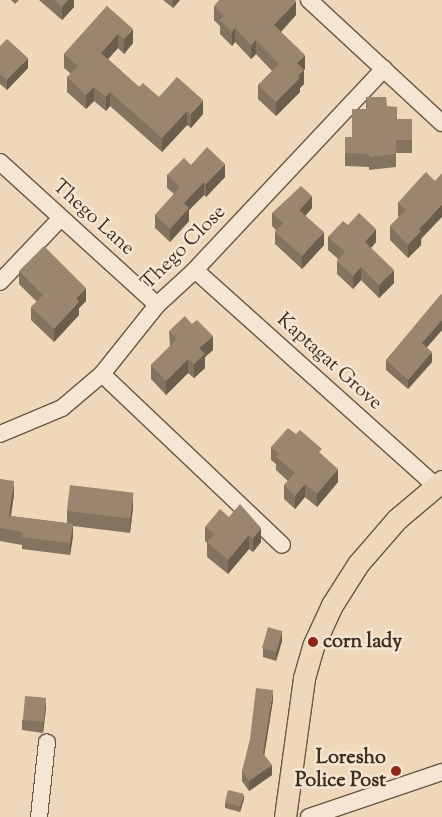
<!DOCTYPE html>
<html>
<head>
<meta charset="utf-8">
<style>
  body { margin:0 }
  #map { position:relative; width:442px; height:817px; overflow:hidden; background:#eed8b9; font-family:"Sorts Mill Goudy",serif }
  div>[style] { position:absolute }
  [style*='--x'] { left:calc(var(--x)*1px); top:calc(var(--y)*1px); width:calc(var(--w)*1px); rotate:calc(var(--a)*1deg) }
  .roads { filter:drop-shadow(1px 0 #6a5844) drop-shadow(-1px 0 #6a5844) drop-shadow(0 1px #6a5844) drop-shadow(0 -1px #6a5844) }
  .minor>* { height:16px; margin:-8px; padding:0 8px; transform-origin:8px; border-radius:8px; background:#f4e6d2 }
  .major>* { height:21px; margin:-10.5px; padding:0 10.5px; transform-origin:10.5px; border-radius:10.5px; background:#eed8b9 }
  .wall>* { inset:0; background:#84735f }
  .shaded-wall>* { inset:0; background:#6c5e4d }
  .building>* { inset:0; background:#9a866e; transform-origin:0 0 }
  .dots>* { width:14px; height:14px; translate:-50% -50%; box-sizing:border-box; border:2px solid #f4e6d2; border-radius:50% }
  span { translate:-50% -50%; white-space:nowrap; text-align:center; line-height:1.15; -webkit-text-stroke:5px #f4e6d2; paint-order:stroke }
  .street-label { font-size:20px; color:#3e2e1d }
  .poi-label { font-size:20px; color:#3e2e1d; font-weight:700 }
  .left { translate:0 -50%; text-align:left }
  .right { translate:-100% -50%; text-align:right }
</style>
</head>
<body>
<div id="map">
  <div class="roads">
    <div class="minor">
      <div style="--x:309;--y:0;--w:181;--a:42.8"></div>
      <div style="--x:0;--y:162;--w:212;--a:42.3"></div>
      <div style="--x:195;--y:270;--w:322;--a:41.9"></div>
      <div style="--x:0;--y:282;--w:88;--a:-46.4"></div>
      <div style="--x:102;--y:374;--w:248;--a:43.5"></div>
      <div style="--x:0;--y:434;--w:67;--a:-22.8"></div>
      <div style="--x:62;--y:408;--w:52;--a:-40.4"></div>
      <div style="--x:102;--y:374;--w:88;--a:-51.4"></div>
      <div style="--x:157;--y:305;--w:52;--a:-42.6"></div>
      <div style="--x:195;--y:270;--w:276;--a:-46.8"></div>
      <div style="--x:39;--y:817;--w:75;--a:-83.9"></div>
      <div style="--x:309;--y:817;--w:140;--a:-18.7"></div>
    </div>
    <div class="major">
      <div style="--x:285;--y:817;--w:140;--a:-82.2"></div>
      <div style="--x:304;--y:678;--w:35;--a:-74"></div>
      <div style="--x:314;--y:644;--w:43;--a:-65.2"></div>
      <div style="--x:332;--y:605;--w:49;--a:-57.6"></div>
      <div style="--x:358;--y:564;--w:60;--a:-49.1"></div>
      <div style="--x:397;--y:519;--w:59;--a:-40.2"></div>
    </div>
  </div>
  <div class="wall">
    <div style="clip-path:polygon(11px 0,19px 0,15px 4px)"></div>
    <div style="clip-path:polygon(39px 0,74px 0,74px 7px,62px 20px)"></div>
    <div style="clip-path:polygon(163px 0,180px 0,173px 8px)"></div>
    <div style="clip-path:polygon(107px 6px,133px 43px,124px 54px,118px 48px,108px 59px,139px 87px,159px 97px,203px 114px,191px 128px,187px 125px,162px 152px,110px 106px,106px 111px,94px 101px,86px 109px,67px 92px,67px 77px,71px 74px,64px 68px,64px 54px)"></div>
    <div style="clip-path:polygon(214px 6px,296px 15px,281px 32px,305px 69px,304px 70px,304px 84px,300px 88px,300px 92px,276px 116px,258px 99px,258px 85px,272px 71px,256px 54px,251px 59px,235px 42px,232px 46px,220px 34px,220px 26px,214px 20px)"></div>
    <div style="clip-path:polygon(0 46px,28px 68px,7px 90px,0 84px)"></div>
    <div style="clip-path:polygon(366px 97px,387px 106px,397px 119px,412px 119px,412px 153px,396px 153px,396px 167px,369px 170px,369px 167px,345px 166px,345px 153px,366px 109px)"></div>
    <div style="clip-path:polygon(191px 165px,225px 177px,206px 197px,204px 195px,189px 210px,189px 221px,170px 242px,155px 228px,155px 215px,174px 194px,167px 188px,167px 175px)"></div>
    <div style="clip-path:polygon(426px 172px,421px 245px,408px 258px,390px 240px,390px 226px,399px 217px,398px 216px,398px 203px)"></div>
    <div style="clip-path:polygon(312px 208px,305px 216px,324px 245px,302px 269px,275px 244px,275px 232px,276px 230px,272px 226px,272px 213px)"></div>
    <div style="clip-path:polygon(348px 225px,376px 242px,371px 248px,394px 283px,379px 298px,361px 280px,353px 289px,337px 274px,337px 261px,338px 259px,328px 250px,328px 237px)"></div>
    <div style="clip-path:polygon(19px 271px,86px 301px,79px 308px,79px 315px,54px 342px,31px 320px,31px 307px,37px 302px,19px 284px)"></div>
    <div style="clip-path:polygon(442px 295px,442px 330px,427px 347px,432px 362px,408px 389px,386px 370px,386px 360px)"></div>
    <div style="clip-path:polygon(169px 331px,213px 350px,205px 357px,205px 368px,194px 378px,188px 373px,166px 395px,151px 379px,151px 365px,170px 346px)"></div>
    <div style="clip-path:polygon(271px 447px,322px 455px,338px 482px,317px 507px,305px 497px,295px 509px,284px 499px,284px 485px,288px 481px,276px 470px,276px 464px,271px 460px)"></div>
    <div style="clip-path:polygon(0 479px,14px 494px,11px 516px,67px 523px,67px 511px,133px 508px,130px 533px,73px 526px,73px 536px,70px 555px,22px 549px,22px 545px,0 541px)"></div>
    <div style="clip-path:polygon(229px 517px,261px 542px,253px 552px,249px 549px,228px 574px,207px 557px,207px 543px,205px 541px,205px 527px)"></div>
    <div style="clip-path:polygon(282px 641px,276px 661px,263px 657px,263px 648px)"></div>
    <div style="clip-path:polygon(273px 700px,264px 755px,272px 775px,249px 791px,242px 781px,242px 771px)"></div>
    <div style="clip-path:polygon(46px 708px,43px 733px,22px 730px,22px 720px)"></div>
    <div style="clip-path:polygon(244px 799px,240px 812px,225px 808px,225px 803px)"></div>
  </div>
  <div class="shaded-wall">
    <div style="clip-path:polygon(68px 0,74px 0,74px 7px,62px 20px,62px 7px)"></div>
    <div style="clip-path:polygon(173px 0,180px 0,173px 8px)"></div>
    <div style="clip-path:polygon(296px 1px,296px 15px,274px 39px,274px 25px)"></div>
    <div style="clip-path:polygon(235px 28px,235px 42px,232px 46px,232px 32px)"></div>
    <div style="clip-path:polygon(133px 29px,133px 43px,124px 54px,124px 39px)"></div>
    <div style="clip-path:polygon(118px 34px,118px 48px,101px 67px,101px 53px)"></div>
    <div style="clip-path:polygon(256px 40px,256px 54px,251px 59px,251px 45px)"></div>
    <div style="clip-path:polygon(305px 55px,305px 69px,297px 77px,297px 63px)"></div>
    <div style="clip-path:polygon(28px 58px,28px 68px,7px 90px,7px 80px)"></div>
    <div style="clip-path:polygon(304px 70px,304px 84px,300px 88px,300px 92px,276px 116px,276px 102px)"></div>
    <div style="clip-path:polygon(94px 87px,94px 101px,86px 109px,86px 95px)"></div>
    <div style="clip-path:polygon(110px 92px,110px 106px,106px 111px,106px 97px)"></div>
    <div style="clip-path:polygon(203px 100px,203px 114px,191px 128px,191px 114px)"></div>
    <div style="clip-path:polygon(187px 111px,187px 125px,162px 152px,162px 138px)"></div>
    <div style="clip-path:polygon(225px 164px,225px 177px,206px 197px,206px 184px)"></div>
    <div style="clip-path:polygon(204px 182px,204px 195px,189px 210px,189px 221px,170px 242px,170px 229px,184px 203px)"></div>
    <div style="clip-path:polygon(312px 196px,312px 208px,299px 223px,299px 210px)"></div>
    <div style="clip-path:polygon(442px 204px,442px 217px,421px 239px,421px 245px,408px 258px,408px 245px,419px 229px)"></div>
    <div style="clip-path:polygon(376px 229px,376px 242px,365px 255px,365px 242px)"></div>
    <div style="clip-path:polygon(324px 232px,324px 245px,302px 269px,302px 256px)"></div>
    <div style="clip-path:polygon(361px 267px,361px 280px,353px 289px,353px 276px)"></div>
    <div style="clip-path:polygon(394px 270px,394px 283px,379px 298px,379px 285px)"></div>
    <div style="clip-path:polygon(86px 288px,86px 301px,79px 308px,79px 315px,54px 342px,54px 329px,76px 298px)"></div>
    <div style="clip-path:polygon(442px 320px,442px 330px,422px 353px,422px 343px)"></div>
    <div style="clip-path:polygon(213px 336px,213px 350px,205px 357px,205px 368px,194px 378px,194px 364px,199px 348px)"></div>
    <div style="clip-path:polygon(432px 352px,432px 362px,408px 389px,408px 380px)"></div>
    <div style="clip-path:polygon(188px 359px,188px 373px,166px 395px,166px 381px)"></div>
    <div style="clip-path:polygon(338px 469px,338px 482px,317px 507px,317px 494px)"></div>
    <div style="clip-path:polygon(14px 481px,14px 494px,9px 528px,9px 516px)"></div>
    <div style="clip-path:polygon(305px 484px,305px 497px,295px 509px,295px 496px)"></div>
    <div style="clip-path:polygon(133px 493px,133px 508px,130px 533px,130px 519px)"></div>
    <div style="clip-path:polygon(73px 524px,73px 536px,70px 555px,70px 543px)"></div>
    <div style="clip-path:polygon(261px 528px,261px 542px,253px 552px,253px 538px)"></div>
    <div style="clip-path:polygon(249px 535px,249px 549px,228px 574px,228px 560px)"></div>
    <div style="clip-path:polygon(282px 631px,282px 641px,276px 661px,276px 651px)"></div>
    <div style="clip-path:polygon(273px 690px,273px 700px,263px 763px,263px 753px)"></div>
    <div style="clip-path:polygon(46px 698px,46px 708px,43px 733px,43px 723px)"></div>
    <div style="clip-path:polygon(272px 765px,272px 775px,249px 791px,249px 781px)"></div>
    <div style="clip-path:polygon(244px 794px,244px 799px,240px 812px,240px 807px)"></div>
  </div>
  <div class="building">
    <div style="clip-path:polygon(54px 0,68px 0,62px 7px)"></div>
    <div style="clip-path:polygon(219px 0,295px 0,296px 1px,274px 25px,305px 55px,297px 63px,304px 70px,298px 76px,300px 78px,276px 102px,258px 85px,279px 64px,256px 40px,251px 45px,235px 28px,232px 32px,220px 20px,224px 16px,214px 6px)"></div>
    <div style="clip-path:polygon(107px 6px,133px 29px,124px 39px,118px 34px,101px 53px,139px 87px,143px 83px,159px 97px,177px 77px,203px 100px,191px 114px,187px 111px,162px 138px,110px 92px,106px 97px,94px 87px,86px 95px,67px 77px,78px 66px,64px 54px)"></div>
    <div style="clip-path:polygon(7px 39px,28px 58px,7px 80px,0 74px,0 46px)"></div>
    <div style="clip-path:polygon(366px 97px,386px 97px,387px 106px,397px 107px,397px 119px,412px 119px,412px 140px,396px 140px,396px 154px,369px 157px,369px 154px,345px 153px,345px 137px,352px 137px,352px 109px,367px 109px)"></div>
    <div style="clip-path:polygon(207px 147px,225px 164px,206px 184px,204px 182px,184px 203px,189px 208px,170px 229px,155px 215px,180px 187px,167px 175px,184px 158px,191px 165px)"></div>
    <div style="clip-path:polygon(426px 172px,435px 181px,442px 173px,442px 204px,419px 229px,421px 231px,408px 245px,390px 226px,406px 210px,398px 203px)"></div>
    <div style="clip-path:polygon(301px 186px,312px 196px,299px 210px,324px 232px,302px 256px,275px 232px,283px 223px,272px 213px)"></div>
    <div style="clip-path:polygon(359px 213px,376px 229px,365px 242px,394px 270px,379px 285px,361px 267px,353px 276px,337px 261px,345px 252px,328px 237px,343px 221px,348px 225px)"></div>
    <div style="clip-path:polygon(44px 246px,86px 288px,76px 298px,79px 302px,54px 329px,31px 307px,43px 295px,19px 271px)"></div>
    <div style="clip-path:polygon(441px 294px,442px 295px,442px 320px,422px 343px,432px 352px,408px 380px,386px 360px)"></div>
    <div style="clip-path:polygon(185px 316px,192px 324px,197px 320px,213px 336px,199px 348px,205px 354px,194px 364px,188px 359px,166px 381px,151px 365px,177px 339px,169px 331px)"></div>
    <div style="clip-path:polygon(288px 428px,296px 434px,300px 430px,322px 449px,319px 452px,338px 469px,317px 494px,305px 484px,295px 496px,284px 485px,295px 473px,276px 457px,279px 454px,271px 447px)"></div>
    <div style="clip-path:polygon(0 479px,14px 481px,9px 516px,73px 524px,70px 543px,22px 537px,22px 532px,0 528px)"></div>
    <div style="left:70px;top:485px;width:64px;height:26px;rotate:7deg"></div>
    <div style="clip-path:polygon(240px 504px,261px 528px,253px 538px,249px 535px,228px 560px,207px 542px,214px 534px,205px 527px,220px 509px,229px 517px)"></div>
    <div style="left:268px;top:627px;width:15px;height:22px;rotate:16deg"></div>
    <div style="clip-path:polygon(256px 688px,273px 690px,263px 753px,272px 765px,249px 781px,242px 771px,250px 739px)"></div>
    <div style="left:25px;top:696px;width:21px;height:24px;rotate:5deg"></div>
    <div style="left:228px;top:790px;width:16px;height:13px;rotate:14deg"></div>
  </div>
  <div class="dots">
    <div style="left:313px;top:642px;background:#8f2418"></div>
    <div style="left:396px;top:771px;background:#8f2418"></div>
  </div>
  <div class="street-label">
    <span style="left:93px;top:218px;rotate:42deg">Thego Lane</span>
    <span style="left:184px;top:248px;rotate:-45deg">Thego Close</span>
    <span style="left:329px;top:362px;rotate:42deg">Kaptagat Grove</span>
  </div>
  <div class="poi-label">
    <span class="left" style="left:323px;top:642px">corn lady</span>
    <span class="right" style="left:386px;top:770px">Loresho<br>Police Post</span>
  </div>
</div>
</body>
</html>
